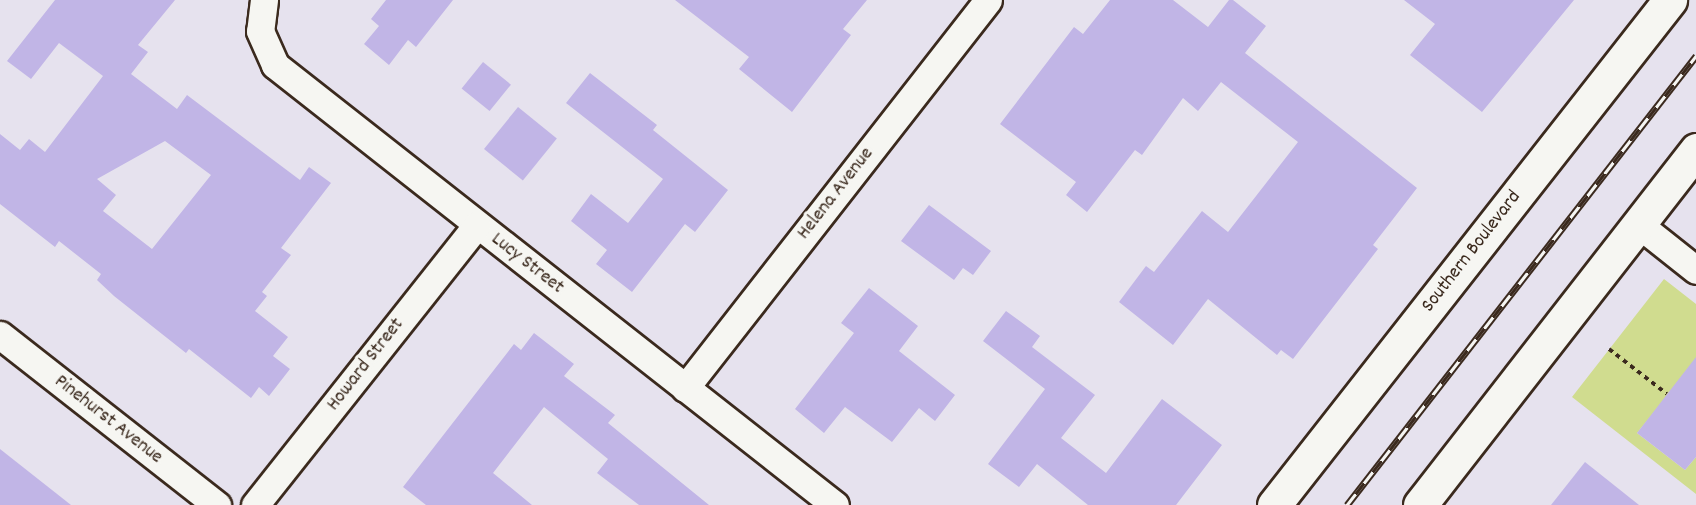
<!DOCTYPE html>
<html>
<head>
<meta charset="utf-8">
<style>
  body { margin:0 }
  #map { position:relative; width:1696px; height:505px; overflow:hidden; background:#e6e2ee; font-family:Dekko,sans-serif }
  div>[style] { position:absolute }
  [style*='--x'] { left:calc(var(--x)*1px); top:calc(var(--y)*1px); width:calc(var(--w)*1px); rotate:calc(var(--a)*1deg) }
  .green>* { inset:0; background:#d0dc8f }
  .building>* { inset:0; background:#c1b5e6; transform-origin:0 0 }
  .path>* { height:4px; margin-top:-2px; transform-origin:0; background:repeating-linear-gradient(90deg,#3b2a1e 0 4.5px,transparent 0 9px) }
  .roads { filter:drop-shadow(2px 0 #3b2a1e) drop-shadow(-2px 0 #3b2a1e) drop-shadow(0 2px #3b2a1e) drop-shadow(0 -2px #3b2a1e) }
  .street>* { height:27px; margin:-13.5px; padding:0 13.5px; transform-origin:13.5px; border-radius:13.5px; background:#f6f6f2 }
  .secondary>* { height:33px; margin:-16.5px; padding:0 16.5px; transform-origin:16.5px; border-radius:16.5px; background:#f6f6f2 }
  .rail>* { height:7px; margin-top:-3.5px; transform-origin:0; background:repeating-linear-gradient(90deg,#f6f6f2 0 14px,#3b2a1e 0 28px); box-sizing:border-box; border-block:2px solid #3b2a1e }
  span { translate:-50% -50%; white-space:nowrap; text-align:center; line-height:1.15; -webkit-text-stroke:6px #f6f6f2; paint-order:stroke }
  .street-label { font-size:20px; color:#3b2a1e }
</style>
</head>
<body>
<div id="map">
  <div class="green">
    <div style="clip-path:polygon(1664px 279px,1696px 304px,1696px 361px,1637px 433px,1685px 470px,1696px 457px,1696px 494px,1572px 397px)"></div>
  </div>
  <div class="building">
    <div style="clip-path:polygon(evenodd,55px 0,175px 0,138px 45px,148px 52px,131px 74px,177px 109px,187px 95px,300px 180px,309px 167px,331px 183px,281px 248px,291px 255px,262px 292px,267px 296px,255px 311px,288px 337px,273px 356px,290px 369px,269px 396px,259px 387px,251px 398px,189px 349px,186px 353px,114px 296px,97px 280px,101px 274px,59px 241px,55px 247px,0 204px,0 134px,20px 150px,29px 139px,45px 152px,103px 76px,59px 43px,31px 79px,7px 61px,55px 0,165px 141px,211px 175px,152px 249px,103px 211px,116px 195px,97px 179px,165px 141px)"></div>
    <div style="clip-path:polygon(386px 0,453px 0,416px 47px,408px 40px,389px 65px,364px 44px,379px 26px,371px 19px)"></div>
    <div style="clip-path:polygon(675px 0,867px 0,843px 29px,851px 35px,792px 112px,739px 69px,749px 57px)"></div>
    <div style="clip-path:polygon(1110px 0,1173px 0,1208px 27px,1229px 0,1233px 0,1266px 26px,1245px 53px,1417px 188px,1373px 245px,1378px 249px,1293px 359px,1281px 350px,1277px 355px,1208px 299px,1173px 345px,1119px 302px,1146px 266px,1154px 272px,1202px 211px,1228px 232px,1298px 142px,1221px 82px,1198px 111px,1183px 98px,1142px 155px,1135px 150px,1087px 212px,1066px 195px,1076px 182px,1000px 124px,1074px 27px,1083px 34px)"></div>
    <div style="clip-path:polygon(1404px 0,1574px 0,1482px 112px,1410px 55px,1435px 24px)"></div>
    <div style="left:483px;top:62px;width:36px;height:34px;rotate:39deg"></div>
    <div style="clip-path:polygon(590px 73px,657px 125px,653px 130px,728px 190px,695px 232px,685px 224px,632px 292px,596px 264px,607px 250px,571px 221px,591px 194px,628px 223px,663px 179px,566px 103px)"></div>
    <div style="left:518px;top:107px;width:50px;height:54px;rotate:39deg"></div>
    <div style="clip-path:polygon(929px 205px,991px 251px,973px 275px,963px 268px,954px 280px,901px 241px)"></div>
    <div style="clip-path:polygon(869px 288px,918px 326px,899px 351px,955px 395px,935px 421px,919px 408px,892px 442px,845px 407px,824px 433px,795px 409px,854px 333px,841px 323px)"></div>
    <div style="clip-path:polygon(1006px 311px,1040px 336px,1032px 347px,1095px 395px,1061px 438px,1106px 473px,1162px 399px,1222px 445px,1176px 505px,1088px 505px,1037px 464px,1019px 487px,988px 464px,1045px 389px,983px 341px)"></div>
    <div style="clip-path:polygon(534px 333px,574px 364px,564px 376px,615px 415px,608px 423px,709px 505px,639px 505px,597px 473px,608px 459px,544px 407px,493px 473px,532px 505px,426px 505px,403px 487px,514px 344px,521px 350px)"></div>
    <div style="clip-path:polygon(1696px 357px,1696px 457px,1685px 470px,1637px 433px)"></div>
    <div style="clip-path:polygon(0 449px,71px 505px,0 505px)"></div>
    <div style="clip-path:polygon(1585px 462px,1639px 505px,1551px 505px)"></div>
  </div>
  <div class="path">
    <div style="--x:1609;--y:349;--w:73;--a:37.8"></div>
  </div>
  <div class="roads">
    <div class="street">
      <div style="--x:264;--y:0;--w:31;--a:97"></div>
      <div style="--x:260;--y:31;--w:37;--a:66"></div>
      <div style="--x:275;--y:65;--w:712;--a:38.16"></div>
      <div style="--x:1638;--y:224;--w:74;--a:38.4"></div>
      <div style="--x:0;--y:335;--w:276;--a:38.1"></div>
      <div style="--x:685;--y:388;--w:492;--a:-52"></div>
      <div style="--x:255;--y:505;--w:357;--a:-51.6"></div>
    </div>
    <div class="secondary">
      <div style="--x:1274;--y:505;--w:642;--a:-51.9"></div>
      <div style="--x:1420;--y:505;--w:450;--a:-52.1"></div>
    </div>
  </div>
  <div class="rail">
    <div style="--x:1347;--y:505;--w:569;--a:-52.14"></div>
  </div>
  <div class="street-label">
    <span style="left:836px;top:194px;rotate:-52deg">Helena Avenue</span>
    <span style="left:1472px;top:252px;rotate:-52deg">Southern Boulevard</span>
    <span style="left:527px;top:264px;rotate:38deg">Lucy Street</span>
    <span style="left:366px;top:365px;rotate:-52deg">Howard Street</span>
    <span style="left:108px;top:420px;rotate:38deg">Pinehurst Avenue</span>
  </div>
</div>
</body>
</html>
